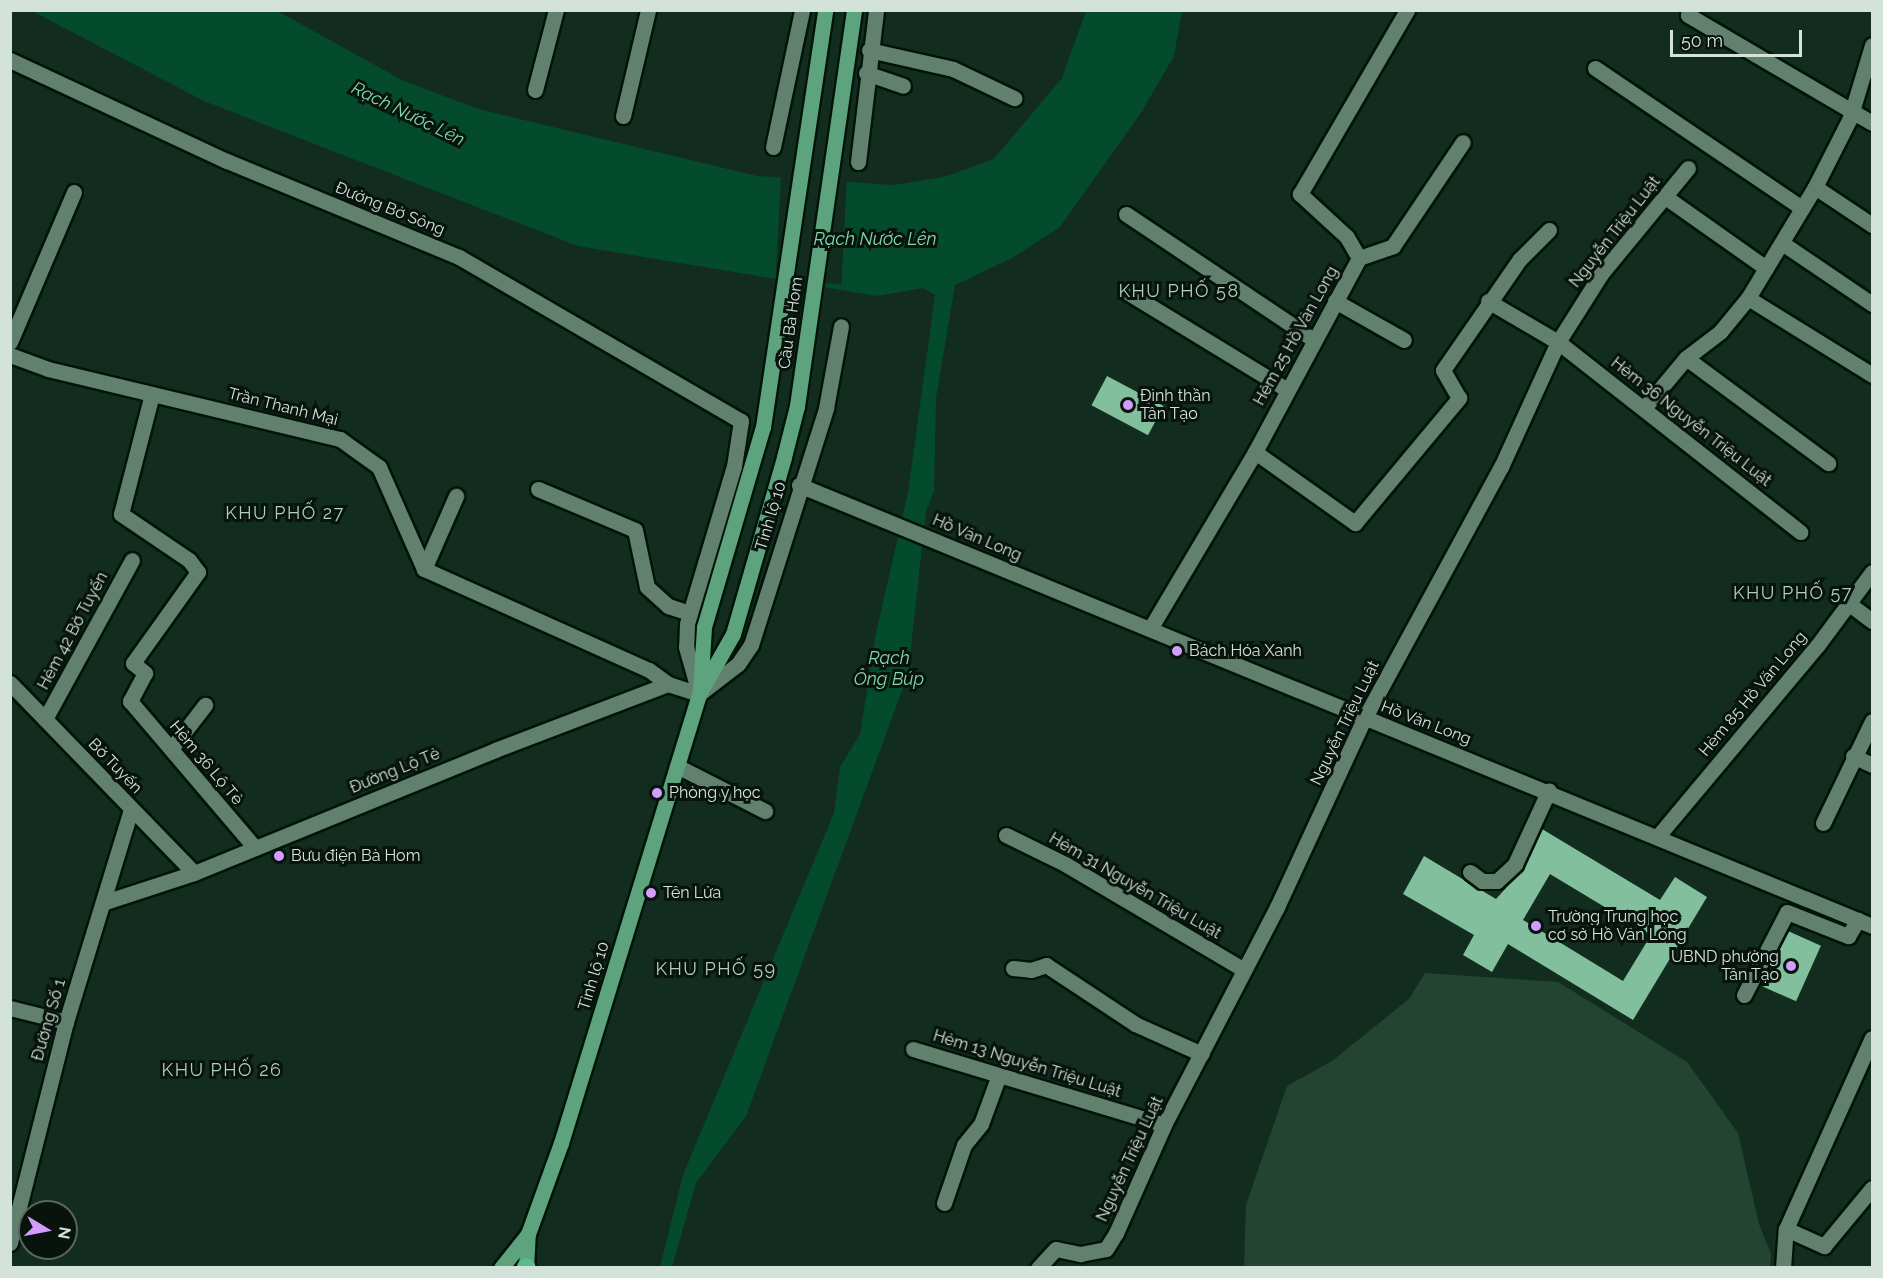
<!DOCTYPE html>
<html>
<head>
<meta charset="utf-8">
<style>
  body { margin:0 }
  #map { position:relative; width:1883px; height:1278px; overflow:hidden; background:#122d1f; font-family:Raleway,sans-serif }
  div>[style] { position:absolute }
  [style*='--x'] { left:calc(var(--x)*1px); top:calc(var(--y)*1px); width:calc(var(--w)*1px); rotate:calc(var(--a)*1deg) }
  .green>* { inset:0; background:#224431 }
  .water>* { inset:0; background:#044a2d }
  .pier>* { inset:0; background:#122d1f; transform-origin:0 0 }
  .building>* { inset:0; background:#82bf9c; transform-origin:0 0 }
  .roads { filter:drop-shadow(2px 0 #001508) drop-shadow(-2px 0 #001508) drop-shadow(0 2px #001508) drop-shadow(0 -2px #001508) }
  .street>* { height:15px; margin:-7.5px; padding:0 7.5px; transform-origin:7.5px; border-radius:7.5px; background:#62806e }
  .primary>* { height:15px; margin:-7.5px; padding:0 7.5px; transform-origin:7.5px; border-radius:7.5px; background:#5da47e }
  .highway>* { height:18px; margin:-9px; padding:0 9px; transform-origin:9px; border-radius:9px; background:#5abc89 }
  .dots>* { width:16px; height:16px; translate:-50% -50%; box-sizing:border-box; border:3px solid #07130c; border-radius:50% }
  span { translate:-50% -50%; white-space:nowrap; text-align:center; line-height:1.15; -webkit-text-stroke:6px #07130c; paint-order:stroke }
  .street-label { font-size:16px; color:#d3e3d9 }
  .poi-label { font-size:16px; color:#d3e3d9 }
  .left { translate:0 -50%; text-align:left }
  .right { translate:-100% -50%; text-align:right }
  .water-label { font-size:18px; color:#80d9a8; font-style:italic }
  .neighbourhood-label { font-size:18px; color:#afcfbc; letter-spacing:1.5px }
  .frame { position:absolute; inset:0; border:12px solid #d3e3d9; pointer-events:none }
  .north { position:absolute; left:18px; top:1200px; width:60px; height:60px; box-sizing:border-box; background:#07130c; border:2px solid #59665e; border-radius:50%; rotate:100deg; font-size:16px; font-weight:700; line-height:24px; text-align:center; color:#d3e3d9 }
  .north::after { content:''; display:block; margin:auto; width:21px; height:27px; background:#d29dfd; clip-path:polygon(50% 0,100% 100%,50% 72%,0 100%) }
  .scale { position:absolute; left:1670px; top:30px; width:132px; height:27px; box-sizing:border-box; border:3px solid #d3e3d9; border-top:0; padding-left:8px; font-size:18px; line-height:21px; white-space:nowrap; color:#d3e3d9; -webkit-text-stroke:4px #07130c; paint-order:stroke }
</style>
</head>
<body>
<div id="map">
  <div class="green">
    <div style="clip-path:polygon(1425px 973px,1558px 982px,1687px 1062px,1738px 1133px,1759px 1224px,1771px 1254px,1770px 1267px,1244px 1267px,1246px 1205px,1287px 1086px,1332px 1061px,1409px 999px)"></div>
  </div>
  <div class="water">
    <div style="clip-path:polygon(32px 11px,277px 11px,404px 81px,478px 109px,757px 176px,894px 185px,944px 177px,994px 159px,1062px 78px,1086px 11px,1182px 11px,1174px 56px,1142px 111px,1060px 227px,1012px 258px,955px 285px,936px 398px,934px 491px,926px 511px,908px 674px,746px 1116px,696px 1183px,672px 1267px,660px 1267px,683px 1175px,834px 813px,840px 767px,860px 734px,876px 633px,908px 493px,935px 295px,923px 288px,877px 296px,578px 246px,204px 101px)"></div>
  </div>
  <div class="pier">
    <div style="left:781px;top:175px;width:66px;height:106px;rotate:3deg"></div>
  </div>
  <div class="building">
    <div style="left:1107px;top:376px;width:64px;height:33px;rotate:28deg"></div>
    <div style="clip-path:polygon(evenodd,1542px 829px,1660px 900px,1675px 877px,1707px 897px,1633px 1020px,1508px 944px,1492px 972px,1463px 955px,1474px 935px,1403px 894px,1424px 856px,1496px 899px,1524px 868px,1542px 829px,1550px 874px,1651px 935px,1623px 981px,1523px 920px,1550px 874px)"></div>
    <div style="left:1788px;top:931px;width:36px;height:61px;rotate:24deg"></div>
  </div>
  <div class="roads">
    <div class="street">
      <div style="--x:1689;--y:10;--w:5;--a:101"></div>
      <div style="--x:1688;--y:15;--w:213;--a:30.4"></div>
      <div style="--x:869;--y:50;--w:86;--a:12.7"></div>
      <div style="--x:953;--y:69;--w:68;--a:25.4"></div>
      <div style="--x:10;--y:60;--w:239;--a:25"></div>
      <div style="--x:227;--y:161;--w:251;--a:22.5"></div>
      <div style="--x:459;--y:257;--w:326;--a:30.2"></div>
      <div style="--x:741;--y:421;--w:46;--a:98.8"></div>
      <div style="--x:734;--y:466;--w:165;--a:106.6"></div>
      <div style="--x:687;--y:624;--w:23;--a:92"></div>
      <div style="--x:686;--y:647;--w:48;--a:74.2"></div>
      <div style="--x:1595;--y:68;--w:250;--a:34.1"></div>
      <div style="--x:866;--y:73;--w:39;--a:19"></div>
      <div style="--x:535;--y:90;--w:83;--a:-75.3"></div>
      <div style="--x:623;--y:116;--w:109;--a:-76.7"></div>
      <div style="--x:773;--y:147;--w:140;--a:-78"></div>
      <div style="--x:858;--y:162;--w:153;--a:-83.2"></div>
      <div style="--x:1815;--y:187;--w:69;--a:33.7"></div>
      <div style="--x:1664;--y:196;--w:125;--a:35.2"></div>
      <div style="--x:1126;--y:214;--w:226;--a:33.8"></div>
      <div style="--x:1782;--y:243;--w:109;--a:34.1"></div>
      <div style="--x:1359;--y:258;--w:36;--a:-19"></div>
      <div style="--x:1393;--y:246;--w:125;--a:-56.1"></div>
      <div style="--x:1127;--y:292;--w:186;--a:31.4"></div>
      <div style="--x:1748;--y:298;--w:146;--a:31.8"></div>
      <div style="--x:1335;--y:301;--w:79;--a:29.5"></div>
      <div style="--x:1488;--y:301;--w:81;--a:30.4"></div>
      <div style="--x:1558;--y:342;--w:308;--a:38.1"></div>
      <div style="--x:10;--y:342;--w:163;--a:-66.9"></div>
      <div style="--x:10;--y:355;--w:40;--a:20.2"></div>
      <div style="--x:48;--y:369;--w:300;--a:13.5"></div>
      <div style="--x:340;--y:439;--w:48;--a:35.7"></div>
      <div style="--x:379;--y:467;--w:111;--a:66.2"></div>
      <div style="--x:424;--y:569;--w:247;--a:24.2"></div>
      <div style="--x:649;--y:670;--w:24;--a:36"></div>
      <div style="--x:1686;--y:358;--w:177;--a:36.5"></div>
      <div style="--x:152;--y:394;--w:124;--a:104.5"></div>
      <div style="--x:121;--y:514;--w:82;--a:34.1"></div>
      <div style="--x:189;--y:560;--w:15;--a:53"></div>
      <div style="--x:198;--y:572;--w:112;--a:125.5"></div>
      <div style="--x:133;--y:663;--w:16;--a:40"></div>
      <div style="--x:145;--y:673;--w:32;--a:118"></div>
      <div style="--x:130;--y:701;--w:193;--a:49.6"></div>
      <div style="--x:1645;--y:407;--w:64;--a:-50.1"></div>
      <div style="--x:1686;--y:358;--w:43;--a:-37.4"></div>
      <div style="--x:1720;--y:332;--w:44;--a:-50.5"></div>
      <div style="--x:1748;--y:298;--w:130;--a:-58.9"></div>
      <div style="--x:1815;--y:187;--w:77;--a:-63.1"></div>
      <div style="--x:1850;--y:118;--w:76;--a:-73.2"></div>
      <div style="--x:1255;--y:452;--w:123;--a:35.4"></div>
      <div style="--x:1355;--y:523;--w:163;--a:-50.2"></div>
      <div style="--x:1459;--y:398;--w:32;--a:-120"></div>
      <div style="--x:1443;--y:370;--w:135;--a:-55.3"></div>
      <div style="--x:1520;--y:259;--w:41;--a:-45"></div>
      <div style="--x:799;--y:485;--w:1160;--a:22.34"></div>
      <div style="--x:538;--y:489;--w:105;--a:22.9"></div>
      <div style="--x:635;--y:530;--w:58;--a:78.1"></div>
      <div style="--x:647;--y:587;--w:28;--a:42"></div>
      <div style="--x:668;--y:606;--w:23;--a:18"></div>
      <div style="--x:424;--y:569;--w:80;--a:-66.3"></div>
      <div style="--x:1848;--y:603;--w:30;--a:37"></div>
      <div style="--x:1150;--y:629;--w:206;--a:-59.3"></div>
      <div style="--x:1255;--y:452;--w:220;--a:-61.8"></div>
      <div style="--x:1359;--y:258;--w:24;--a:-120"></div>
      <div style="--x:1347;--y:237;--w:64;--a:-137.5"></div>
      <div style="--x:1300;--y:194;--w:213;--a:-59.8"></div>
      <div style="--x:10;--y:683;--w:264;--a:45.9"></div>
      <div style="--x:699;--y:694;--w:49;--a:-37.6"></div>
      <div style="--x:738;--y:664;--w:23;--a:-56"></div>
      <div style="--x:751;--y:645;--w:249;--a:-72.4"></div>
      <div style="--x:826;--y:408;--w:83;--a:-79.6"></div>
      <div style="--x:45;--y:719;--w:181;--a:-61.3"></div>
      <div style="--x:171;--y:749;--w:56;--a:-52.3"></div>
      <div style="--x:1853;--y:756;--w:21;--a:25"></div>
      <div style="--x:677;--y:766;--w:99;--a:27.1"></div>
      <div style="--x:1823;--y:823;--w:113;--a:-64.3"></div>
      <div style="--x:1006;--y:835;--w:66;--a:26.2"></div>
      <div style="--x:1065;--y:864;--w:208;--a:30.6"></div>
      <div style="--x:1658;--y:836;--w:248;--a:-50.1"></div>
      <div style="--x:1817;--y:646;--w:92;--a:-53.4"></div>
      <div style="--x:1470;--y:872;--w:15;--a:37"></div>
      <div style="--x:1482;--y:881;--w:15;--a:0"></div>
      <div style="--x:1497;--y:881;--w:25;--a:-43"></div>
      <div style="--x:1515;--y:864;--w:81;--a:-65.3"></div>
      <div style="--x:105;--y:902;--w:94;--a:-18"></div>
      <div style="--x:194;--y:873;--w:325;--a:-22.2"></div>
      <div style="--x:495;--y:750;--w:185;--a:-20.9"></div>
      <div style="--x:668;--y:684;--w:33;--a:18"></div>
      <div style="--x:1013;--y:968;--w:18;--a:6"></div>
      <div style="--x:1031;--y:970;--w:16;--a:-18"></div>
      <div style="--x:1046;--y:965;--w:107;--a:33.5"></div>
      <div style="--x:1135;--y:1024;--w:73;--a:24.1"></div>
      <div style="--x:1744;--y:995;--w:93;--a:-62.6"></div>
      <div style="--x:1787;--y:912;--w:66;--a:21.5"></div>
      <div style="--x:1848;--y:936;--w:19;--a:-58"></div>
      <div style="--x:10;--y:1008;--w:58;--a:14"></div>
      <div style="--x:913;--y:1049;--w:262;--a:16.8"></div>
      <div style="--x:944;--y:1203;--w:61;--a:-71"></div>
      <div style="--x:964;--y:1145;--w:27;--a:-51"></div>
      <div style="--x:981;--y:1124;--w:52;--a:-69.8"></div>
      <div style="--x:1786;--y:1229;--w:42;--a:24.1"></div>
      <div style="--x:1824;--y:1246;--w:75;--a:-50.4"></div>
      <div style="--x:10;--y:1243;--w:228;--a:-75.8"></div>
      <div style="--x:66;--y:1022;--w:223;--a:-73"></div>
      <div style="--x:1038;--y:1268;--w:26;--a:-47"></div>
      <div style="--x:1056;--y:1249;--w:25;--a:12"></div>
      <div style="--x:1080;--y:1254;--w:26;--a:-11"></div>
      <div style="--x:1106;--y:1249;--w:19;--a:-58"></div>
      <div style="--x:1116;--y:1233;--w:118;--a:-66"></div>
      <div style="--x:1164;--y:1125;--w:246;--a:-62.6"></div>
      <div style="--x:1277;--y:907;--w:207;--a:-65.2"></div>
      <div style="--x:1364;--y:719;--w:287;--a:-61.5"></div>
      <div style="--x:1501;--y:467;--w:137;--a:-65.5"></div>
      <div style="--x:1558;--y:342;--w:80;--a:-57.7"></div>
      <div style="--x:1601;--y:274;--w:137;--a:-50.6"></div>
      <div style="--x:1783;--y:1268;--w:39;--a:-86"></div>
      <div style="--x:1786;--y:1229;--w:209;--a:-65.8"></div>
    </div>
    <div class="primary">
      <div style="--x:700;--y:691;--w:64;--a:-86.4"></div>
      <div style="--x:704;--y:627;--w:209;--a:-73.6"></div>
      <div style="--x:763;--y:427;--w:422;--a:-81.5"></div>
      <div style="--x:501;--y:1268;--w:43;--a:-51.5"></div>
      <div style="--x:526;--y:1268;--w:34;--a:-87"></div>
      <div style="--x:528;--y:1234;--w:97;--a:-70.1"></div>
      <div style="--x:561;--y:1143;--w:470;--a:-72.9"></div>
      <div style="--x:699;--y:694;--w:69;--a:-60.5"></div>
      <div style="--x:733;--y:634;--w:184;--a:-73.9"></div>
      <div style="--x:784;--y:457;--w:53;--a:-75.7"></div>
      <div style="--x:797;--y:406;--w:400;--a:-81.8"></div>
    </div>
    <div class="highway">
      <div style="--x:526;--y:1267;--w:1;--a:45"></div>
    </div>
  </div>
  <div class="dots">
    <div style="left:1128px;top:405px;background:#d29dfd"></div>
    <div style="left:1177px;top:651px;background:#d29dfd"></div>
    <div style="left:657px;top:793px;background:#d29dfd"></div>
    <div style="left:279px;top:856px;background:#d29dfd"></div>
    <div style="left:651px;top:893px;background:#d29dfd"></div>
    <div style="left:1536px;top:926px;background:#d29dfd"></div>
    <div style="left:1791px;top:966px;background:#d29dfd"></div>
  </div>
  <div class="street-label">
    <span style="left:390px;top:209px;rotate:22deg">Đường Bờ Sông</span>
    <span style="left:1615px;top:232px;rotate:-52deg">Nguyễn Triệu Luật</span>
    <span style="left:791px;top:323px;rotate:-82deg">Cầu Bà Hom</span>
    <span style="left:1296px;top:336px;rotate:-61deg">Hẻm 25 Hồ Văn Long</span>
    <span style="left:283px;top:407px;rotate:14deg">Trần Thanh Mại</span>
    <span style="left:1691px;top:422px;rotate:38deg">Hẻm 36 Nguyễn Triệu Luật</span>
    <span style="left:771px;top:516px;rotate:-73deg">Tỉnh lộ 10</span>
    <span style="left:977px;top:538px;rotate:23deg">Hồ Văn Long</span>
    <span style="left:73px;top:631px;rotate:-62deg">Hẻm 42 Bờ Tuyến</span>
    <span style="left:1753px;top:694px;rotate:-50deg">Hẻm 85 Hồ Văn Long</span>
    <span style="left:1345px;top:723px;rotate:-64deg">Nguyễn Triệu Luật</span>
    <span style="left:1426px;top:723px;rotate:21deg">Hồ Văn Long</span>
    <span style="left:206px;top:763px;rotate:50deg">Hẻm 36 Lộ Tẻ</span>
    <span style="left:115px;top:766px;rotate:46deg">Bờ Tuyến</span>
    <span style="left:395px;top:771px;rotate:-22deg">Đường Lộ Tẻ</span>
    <span style="left:1135px;top:886px;rotate:30deg">Hẻm 31 Nguyễn Triệu Luật</span>
    <span style="left:594px;top:976px;rotate:-73deg">Tỉnh lộ 10</span>
    <span style="left:49px;top:1020px;rotate:-74deg">Đường Số 1</span>
    <span style="left:1027px;top:1064px;rotate:17deg">Hẻm 13 Nguyễn Triệu Luật</span>
    <span style="left:1130px;top:1159px;rotate:-65deg">Nguyễn Triệu Luật</span>
  </div>
  <div class="poi-label">
    <span class="left" style="left:1140px;top:405px">Đình thần<br>Tân Tạo</span>
    <span class="left" style="left:1189px;top:651px">Bách Hóa Xanh</span>
    <span class="left" style="left:669px;top:793px">Phòng y học</span>
    <span class="left" style="left:291px;top:856px">Bưu điện Bà Hom</span>
    <span class="left" style="left:663px;top:893px">Tên Lửa</span>
    <span class="left" style="left:1548px;top:926px">Trường Trung học<br>cơ sở Hồ Văn Long</span>
    <span class="right" style="left:1779px;top:966px">UBND phường<br>Tân Tạo</span>
  </div>
  <div class="water-label">
    <span style="left:408px;top:114px;rotate:26deg">Rạch Nước Lên</span>
    <span style="left:875px;top:239px">Rạch Nước Lên</span>
    <span style="left:889px;top:669px">Rạch<br>Ông Búp</span>
  </div>
  <div class="neighbourhood-label">
    <span style="left:1179px;top:291px">KHU PHỐ 58</span>
    <span style="left:285px;top:513px">KHU PHỐ 27</span>
    <span style="left:1793px;top:593px">KHU PHỐ 57</span>
    <span style="left:716px;top:969px">KHU PHỐ 59</span>
    <span style="left:222px;top:1070px">KHU PHỐ 26</span>
  </div>
  <div class="frame"></div>
  <div class="north">N</div>
  <div class="scale">50 m</div>
</div>
</body>
</html>
